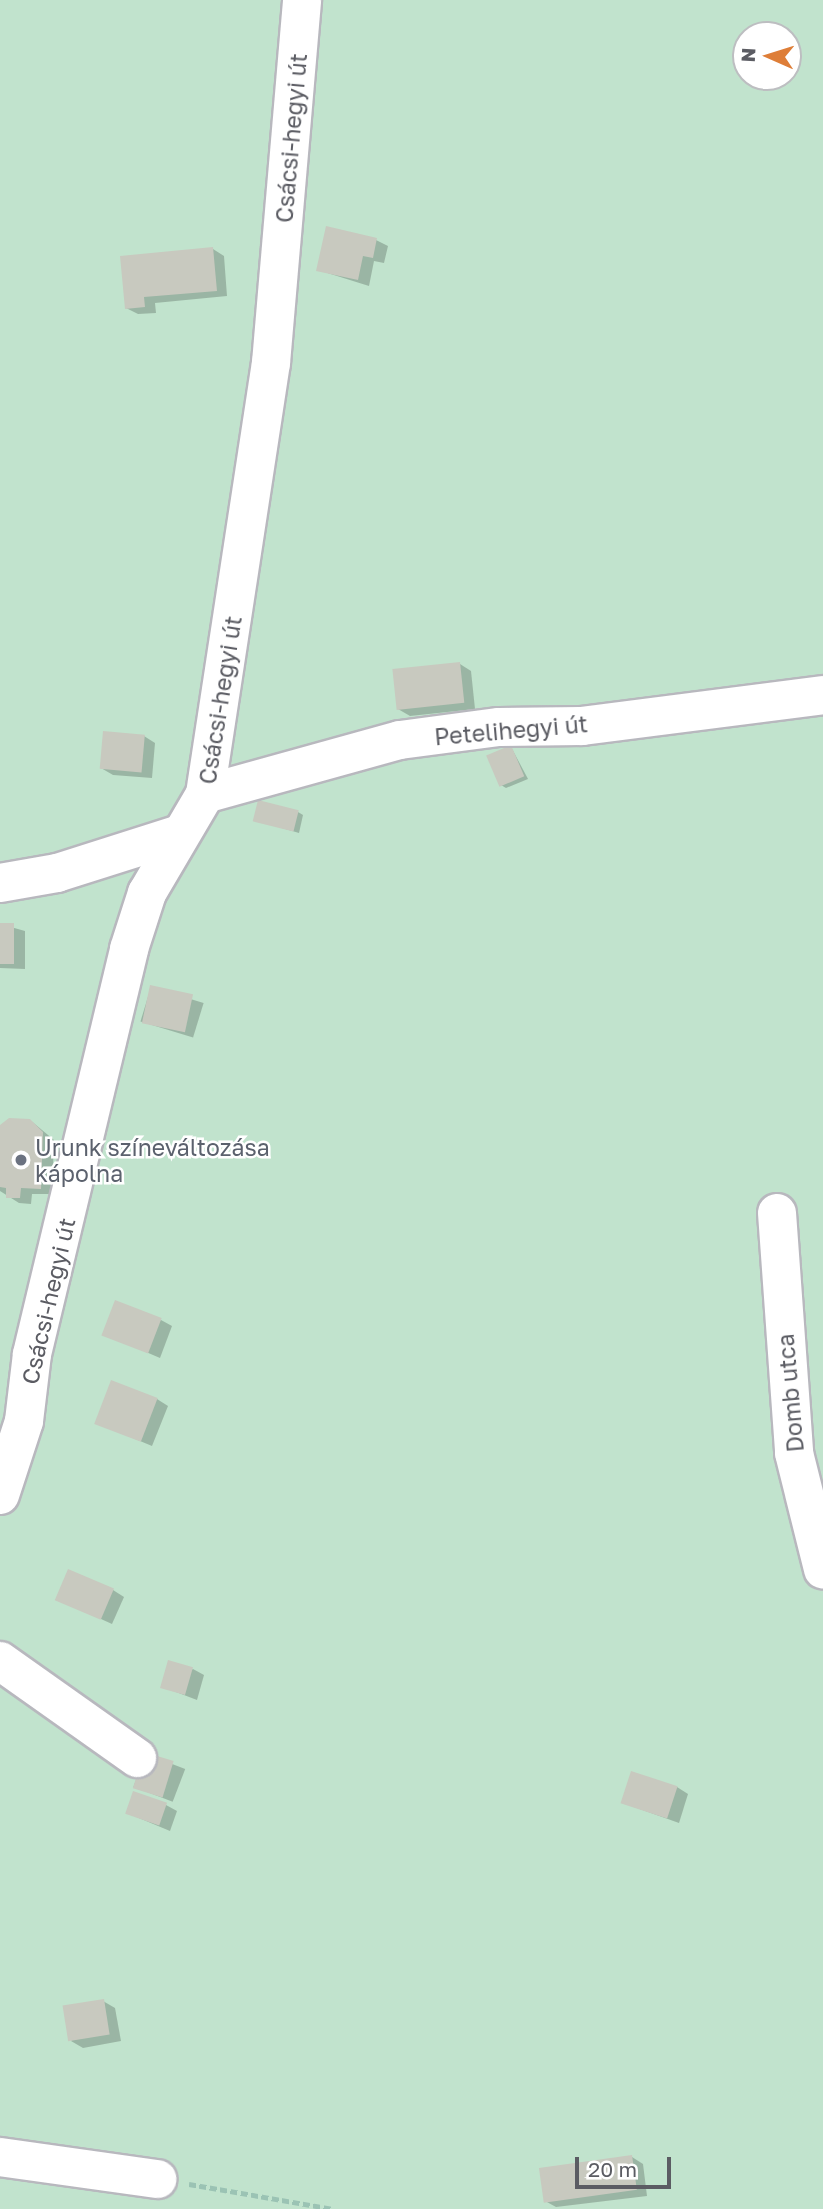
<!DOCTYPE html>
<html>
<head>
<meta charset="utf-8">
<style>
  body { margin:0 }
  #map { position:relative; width:823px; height:2209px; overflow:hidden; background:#ecede3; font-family:"Golos Text",sans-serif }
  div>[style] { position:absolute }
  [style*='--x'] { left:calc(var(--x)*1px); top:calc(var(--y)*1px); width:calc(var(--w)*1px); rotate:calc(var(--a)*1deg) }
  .green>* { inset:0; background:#c1e3cd }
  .shadow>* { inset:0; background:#0003; transform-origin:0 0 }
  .building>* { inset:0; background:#c8c9bf; transform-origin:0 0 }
  .path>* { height:4.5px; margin-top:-2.25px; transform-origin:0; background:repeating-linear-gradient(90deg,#9bc3b4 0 7px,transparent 0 10.5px) }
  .roads { filter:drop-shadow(2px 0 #b8b8be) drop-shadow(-2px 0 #b8b8be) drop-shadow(0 2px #b8b8be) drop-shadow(0 -2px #b8b8be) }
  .minor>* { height:38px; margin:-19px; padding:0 19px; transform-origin:19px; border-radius:19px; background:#fff }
  .dots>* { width:19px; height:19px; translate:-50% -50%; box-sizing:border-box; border:4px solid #fff; border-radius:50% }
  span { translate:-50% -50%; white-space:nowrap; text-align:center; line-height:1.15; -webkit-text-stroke:5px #fff; paint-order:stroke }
  .street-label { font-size:23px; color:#5b5c63 }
  .worship-label { font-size:23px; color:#5b616d }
  .left { translate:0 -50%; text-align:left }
  .north { position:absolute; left:732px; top:21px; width:70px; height:70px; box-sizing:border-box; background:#fff; border:2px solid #bdbec1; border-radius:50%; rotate:273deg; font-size:19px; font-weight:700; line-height:28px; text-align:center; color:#5b5c63 }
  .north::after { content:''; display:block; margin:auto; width:24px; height:32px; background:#de7e38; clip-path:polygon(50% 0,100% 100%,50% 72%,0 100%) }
  .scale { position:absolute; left:575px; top:2157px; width:96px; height:32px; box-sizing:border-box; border:4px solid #5b5c63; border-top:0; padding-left:9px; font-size:21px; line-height:24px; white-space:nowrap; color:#5b5c63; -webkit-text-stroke:5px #fff; paint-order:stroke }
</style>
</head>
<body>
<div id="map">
  <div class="green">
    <div style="clip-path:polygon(evenodd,0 0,823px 0,823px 2209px,0 2209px,0 0,746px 35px,788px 35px,788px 77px,746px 77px,746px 35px)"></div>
  </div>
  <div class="shadow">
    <div style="clip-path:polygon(376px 240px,388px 246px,384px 263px,374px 261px,369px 286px,318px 270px)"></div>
    <div style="clip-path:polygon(213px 249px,224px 256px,227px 296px,155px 303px,156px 313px,138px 314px,126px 308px)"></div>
    <div style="clip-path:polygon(460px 664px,471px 671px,475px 709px,410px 716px,398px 709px)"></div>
    <div style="clip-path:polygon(144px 736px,155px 743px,152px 778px,113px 775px,101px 768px)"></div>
    <div style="clip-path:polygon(511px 747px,528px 779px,506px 788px,501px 785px)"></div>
    <div style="clip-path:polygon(298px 812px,303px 815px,299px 833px,255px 820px)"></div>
    <div style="clip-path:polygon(0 924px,25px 931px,25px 969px,0 968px)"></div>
    <div style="left:151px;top:987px;width:55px;height:36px;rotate:17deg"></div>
    <div style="clip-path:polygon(30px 1120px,54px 1140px,52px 1194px,32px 1194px,31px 1204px,19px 1203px,0 1191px,0 1127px)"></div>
    <div style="clip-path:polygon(161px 1320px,172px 1326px,160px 1358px,104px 1334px)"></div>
    <div style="clip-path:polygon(157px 1399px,168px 1406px,152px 1446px,97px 1423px)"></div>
    <div style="clip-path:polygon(113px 1590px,124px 1597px,112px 1624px,57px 1599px)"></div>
    <div style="clip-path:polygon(193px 1669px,204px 1675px,197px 1700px,163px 1687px)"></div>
    <div style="left:146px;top:1754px;width:42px;height:35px;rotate:21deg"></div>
    <div style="clip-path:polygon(677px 1787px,688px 1794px,679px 1823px,623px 1803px)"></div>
    <div style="clip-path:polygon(166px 1805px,177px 1811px,170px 1831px,127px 1813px)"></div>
    <div style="clip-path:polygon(103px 2001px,115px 2008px,121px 2041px,83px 2048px,71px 2041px)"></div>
    <div style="clip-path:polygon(632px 2157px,643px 2164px,647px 2196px,556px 2207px,545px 2201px)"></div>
  </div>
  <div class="building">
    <div style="clip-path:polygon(326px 226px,377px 238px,373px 258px,363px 256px,358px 280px,316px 271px)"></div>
    <div style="clip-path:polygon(213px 247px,217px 291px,144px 297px,145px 307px,125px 309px,120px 256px)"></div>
    <div style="left:460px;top:662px;width:41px;height:68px;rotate:84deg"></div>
    <div style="left:103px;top:731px;width:42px;height:38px;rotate:5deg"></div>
    <div style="left:511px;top:745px;width:34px;height:27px;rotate:67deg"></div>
    <div style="left:258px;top:800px;width:42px;height:22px;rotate:14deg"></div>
    <div style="left:0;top:923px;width:14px;height:41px"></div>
    <div style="left:150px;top:985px;width:44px;height:39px;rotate:12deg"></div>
    <div style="clip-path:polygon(9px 1118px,30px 1119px,43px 1132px,41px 1189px,21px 1188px,20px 1198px,6px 1198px,6px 1188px,0 1187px,0 1125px)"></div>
    <div style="left:115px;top:1300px;width:50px;height:38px;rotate:21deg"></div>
    <div style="left:111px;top:1380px;width:50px;height:47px;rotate:21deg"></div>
    <div style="left:68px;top:1569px;width:50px;height:34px;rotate:23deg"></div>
    <div style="left:168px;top:1660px;width:26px;height:29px;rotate:16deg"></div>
    <div style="left:144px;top:1752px;width:31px;height:38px;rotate:17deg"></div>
    <div style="left:631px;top:1771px;width:49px;height:34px;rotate:18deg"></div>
    <div style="left:133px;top:1791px;width:36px;height:24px;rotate:19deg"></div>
    <div style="left:104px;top:1999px;width:36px;height:42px;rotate:81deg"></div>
    <div style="left:632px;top:2155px;width:35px;height:94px;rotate:82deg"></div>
  </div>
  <div class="path">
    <div style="--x:189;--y:2184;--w:146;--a:9.8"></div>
  </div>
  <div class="roads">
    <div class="minor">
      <div style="--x:205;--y:794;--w:202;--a:-15.5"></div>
      <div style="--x:400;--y:740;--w:100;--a:-7.5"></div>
      <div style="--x:499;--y:727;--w:83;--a:-0.7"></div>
      <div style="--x:582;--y:726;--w:243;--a:-7.3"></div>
      <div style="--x:0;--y:883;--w:58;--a:-10"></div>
      <div style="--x:57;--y:873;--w:126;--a:-17.6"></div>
      <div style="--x:777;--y:1213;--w:241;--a:85.9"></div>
      <div style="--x:794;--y:1453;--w:120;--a:76"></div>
      <div style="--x:0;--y:1495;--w:78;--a:-72"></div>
      <div style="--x:24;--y:1421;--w:67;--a:-83.2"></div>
      <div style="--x:32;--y:1354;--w:416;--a:-76.5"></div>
      <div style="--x:129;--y:949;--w:59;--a:-72.2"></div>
      <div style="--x:147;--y:893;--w:115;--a:-59.6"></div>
      <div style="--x:205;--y:794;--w:436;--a:-81.3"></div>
      <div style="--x:271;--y:363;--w:364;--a:-85.1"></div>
      <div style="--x:0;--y:1661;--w:168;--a:35.3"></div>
      <div style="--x:0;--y:2157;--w:159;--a:8"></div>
    </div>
  </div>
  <div class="dots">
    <div style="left:21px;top:1160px;background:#6b7280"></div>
  </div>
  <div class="street-label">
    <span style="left:291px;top:138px;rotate:-85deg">Csácsi-hegyi út</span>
    <span style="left:220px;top:700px;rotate:-81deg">Csácsi-hegyi út</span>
    <span style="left:511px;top:730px;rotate:-5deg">Petelihegyi út</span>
    <span style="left:48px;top:1301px;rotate:-77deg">Csácsi-hegyi út</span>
    <span style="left:790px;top:1393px;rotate:-95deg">Domb utca</span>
  </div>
  <div class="worship-label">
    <span class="left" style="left:35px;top:1160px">Urunk színeváltozása<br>kápolna</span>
  </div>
  <div class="north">N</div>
  <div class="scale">20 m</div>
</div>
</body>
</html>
